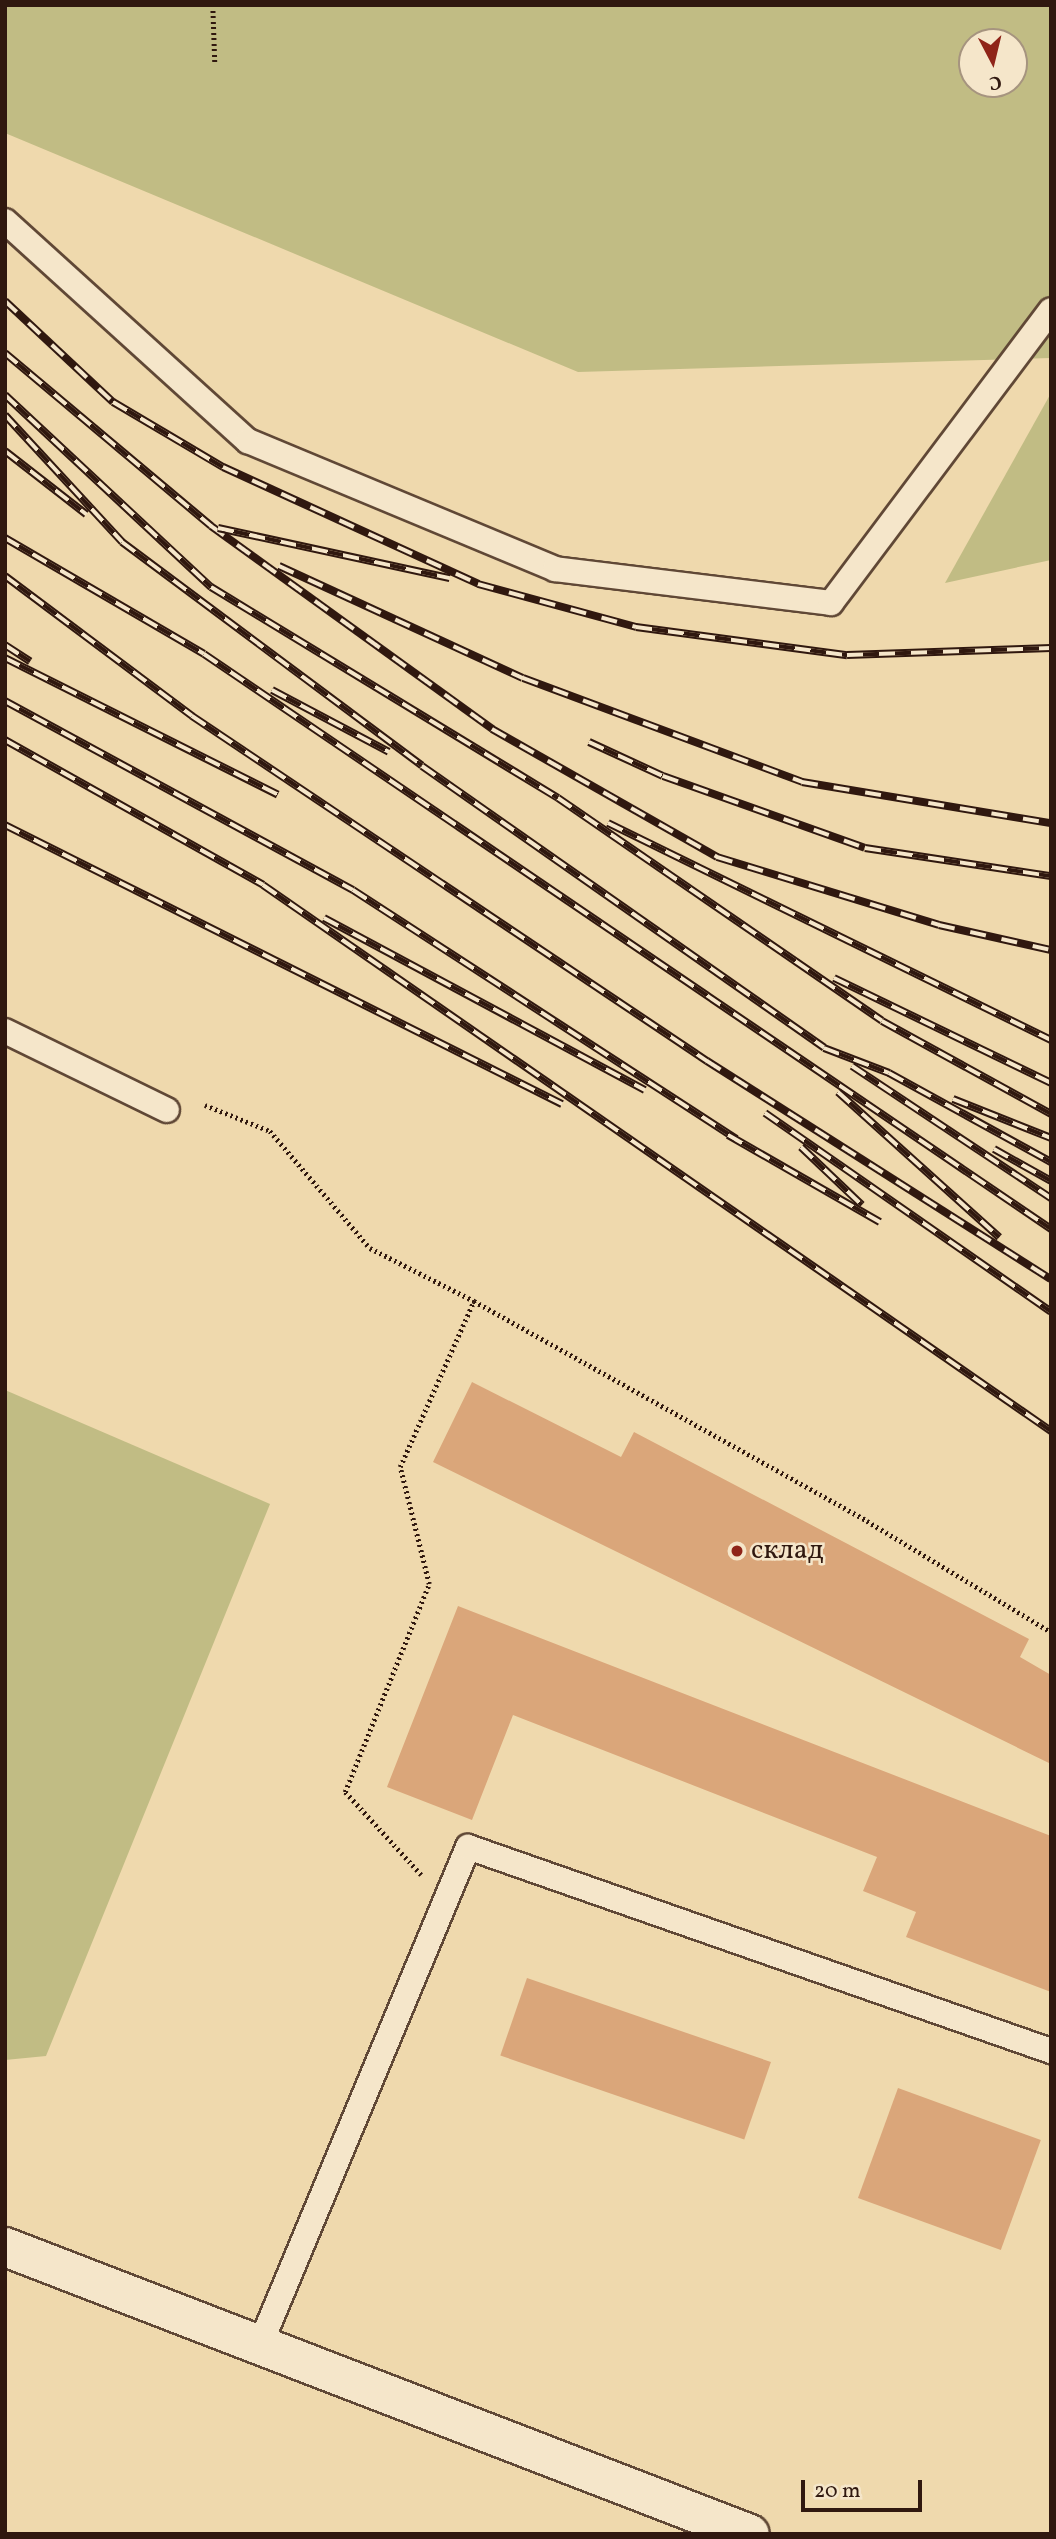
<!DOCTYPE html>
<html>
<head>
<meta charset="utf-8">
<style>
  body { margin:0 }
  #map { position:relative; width:1056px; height:2539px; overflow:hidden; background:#efd9ad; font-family:Vollkorn,serif }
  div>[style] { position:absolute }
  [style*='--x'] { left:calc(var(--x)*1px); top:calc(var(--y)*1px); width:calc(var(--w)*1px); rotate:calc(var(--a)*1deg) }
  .green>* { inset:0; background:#c1bc84 }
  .building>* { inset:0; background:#daa67a; transform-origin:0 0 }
  .path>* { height:4.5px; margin-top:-2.25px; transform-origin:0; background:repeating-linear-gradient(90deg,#30180f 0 2px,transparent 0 5.5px) }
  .roads { filter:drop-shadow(2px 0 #604836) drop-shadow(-2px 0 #604836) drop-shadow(0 2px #604836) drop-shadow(0 -2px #604836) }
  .lane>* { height:24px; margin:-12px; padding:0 12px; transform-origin:12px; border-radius:12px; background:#f5e6ca }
  .street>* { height:38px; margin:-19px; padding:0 19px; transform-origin:19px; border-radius:19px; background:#f5e6ca }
  .rail>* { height:8px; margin-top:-4px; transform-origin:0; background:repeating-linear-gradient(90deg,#f5e6ca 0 16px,#30180f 0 32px); box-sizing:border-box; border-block:2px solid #30180f }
  .dots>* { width:19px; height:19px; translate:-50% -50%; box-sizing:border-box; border:4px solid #f5e6ca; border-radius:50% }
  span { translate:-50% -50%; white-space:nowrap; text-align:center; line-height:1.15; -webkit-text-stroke:5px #f5e6ca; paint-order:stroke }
  .poi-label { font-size:28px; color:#30180f }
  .left { translate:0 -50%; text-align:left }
  .frame { position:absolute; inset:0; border:7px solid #30180f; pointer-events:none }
  .north { position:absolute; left:958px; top:28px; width:70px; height:70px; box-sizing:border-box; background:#f5e6ca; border:2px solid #a6947f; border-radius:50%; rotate:173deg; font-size:19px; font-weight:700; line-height:28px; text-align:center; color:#30180f }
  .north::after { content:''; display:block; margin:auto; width:24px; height:32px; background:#8f2418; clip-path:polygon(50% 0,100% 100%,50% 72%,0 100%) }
  .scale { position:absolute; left:801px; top:2480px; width:121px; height:32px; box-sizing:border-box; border:4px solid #30180f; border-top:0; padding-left:9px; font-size:21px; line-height:24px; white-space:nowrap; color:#30180f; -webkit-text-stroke:5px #f5e6ca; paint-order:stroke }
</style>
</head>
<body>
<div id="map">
  <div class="green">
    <div style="clip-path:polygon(evenodd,5px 5px,1051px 5px,1051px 358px,578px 372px,5px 133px,5px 5px,972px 42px,1014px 42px,1014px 84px,972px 84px,972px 42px)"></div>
    <div style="clip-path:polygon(1051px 393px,1051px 560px,945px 583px)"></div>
    <div style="clip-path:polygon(5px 1390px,270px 1504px,46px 2056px,5px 2060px)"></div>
  </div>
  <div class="building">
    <div style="clip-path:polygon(472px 1382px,621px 1457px,634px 1432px,1029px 1639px,1020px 1657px,1051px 1675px,1051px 1764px,433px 1462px)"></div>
    <div style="clip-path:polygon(458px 1606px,1051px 1836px,1051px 1992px,906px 1937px,916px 1912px,863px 1891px,877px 1857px,513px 1715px,472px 1820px,387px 1787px)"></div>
    <div style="left:527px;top:1978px;width:258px;height:82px;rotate:19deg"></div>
    <div style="left:898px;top:2088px;width:152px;height:117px;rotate:20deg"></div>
  </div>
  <div class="path">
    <div style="--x:213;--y:5;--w:58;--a:88"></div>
    <div style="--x:205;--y:1105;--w:70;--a:21.8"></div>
    <div style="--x:270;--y:1131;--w:154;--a:49.5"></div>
    <div style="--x:370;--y:1248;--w:117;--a:27"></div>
    <div style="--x:421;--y:1875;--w:113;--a:-132.5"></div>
    <div style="--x:345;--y:1792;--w:224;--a:-68"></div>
    <div style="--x:429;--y:1584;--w:121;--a:-103.9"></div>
    <div style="--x:400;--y:1467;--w:182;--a:-66"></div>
    <div style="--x:474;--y:1301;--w:450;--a:29.2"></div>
    <div style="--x:867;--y:1521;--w:215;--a:31.1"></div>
  </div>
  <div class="roads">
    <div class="lane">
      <div style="--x:5;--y:221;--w:328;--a:42.2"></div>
      <div style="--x:248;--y:441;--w:333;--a:22.6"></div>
      <div style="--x:555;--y:569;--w:278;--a:7"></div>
      <div style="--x:831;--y:603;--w:366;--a:-53.1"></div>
      <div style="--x:5;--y:1031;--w:180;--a:26"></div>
      <div style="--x:260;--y:2345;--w:540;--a:-67.33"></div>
      <div style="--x:468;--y:1847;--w:618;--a:19.29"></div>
    </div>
    <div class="street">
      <div style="--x:5;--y:2247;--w:798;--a:21.07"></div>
    </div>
  </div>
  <div class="rail">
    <div style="--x:5;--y:301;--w:148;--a:43.1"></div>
    <div style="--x:113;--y:402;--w:128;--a:30.6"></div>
    <div style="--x:223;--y:467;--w:281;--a:24.6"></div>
    <div style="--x:478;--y:584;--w:164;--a:15.2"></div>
    <div style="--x:636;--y:627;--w:213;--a:7.6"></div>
    <div style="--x:847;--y:655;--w:204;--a:-2"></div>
    <div style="--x:5;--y:353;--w:269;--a:40"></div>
    <div style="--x:211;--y:526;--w:347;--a:35.8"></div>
    <div style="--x:492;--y:729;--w:259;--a:29.6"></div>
    <div style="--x:717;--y:857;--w:232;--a:17"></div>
    <div style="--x:939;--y:925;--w:115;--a:12.6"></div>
    <div style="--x:5;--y:395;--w:282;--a:43"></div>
    <div style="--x:211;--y:587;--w:406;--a:31.3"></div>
    <div style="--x:558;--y:798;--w:393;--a:34.5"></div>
    <div style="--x:882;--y:1021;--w:193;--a:28.8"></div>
    <div style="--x:5;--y:415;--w:173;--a:47.3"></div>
    <div style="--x:122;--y:542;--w:374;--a:36.7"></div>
    <div style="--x:422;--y:766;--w:491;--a:35"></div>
    <div style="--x:824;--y:1048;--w:70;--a:21"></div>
    <div style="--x:889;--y:1073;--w:185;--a:28.8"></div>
    <div style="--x:5;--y:451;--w:103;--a:37.9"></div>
    <div style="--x:218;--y:528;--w:237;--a:12.2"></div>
    <div style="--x:5;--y:538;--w:230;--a:30.2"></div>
    <div style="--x:204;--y:654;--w:1024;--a:34.17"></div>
    <div style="--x:279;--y:566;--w:268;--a:24.7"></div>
    <div style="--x:523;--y:678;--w:298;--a:20.4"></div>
    <div style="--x:802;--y:782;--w:252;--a:9.4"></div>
    <div style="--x:5;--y:576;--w:234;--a:36.8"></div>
    <div style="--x:192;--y:716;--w:620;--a:33.82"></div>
    <div style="--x:707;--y:1061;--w:407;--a:32.4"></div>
    <div style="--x:5;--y:645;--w:30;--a:33"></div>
    <div style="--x:5;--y:658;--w:305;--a:26.6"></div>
    <div style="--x:272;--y:690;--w:132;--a:27.9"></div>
    <div style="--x:5;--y:701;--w:396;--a:28.5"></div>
    <div style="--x:353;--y:890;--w:457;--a:33"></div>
    <div style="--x:5;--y:740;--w:296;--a:29.3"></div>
    <div style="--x:263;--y:885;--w:959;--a:34.72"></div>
    <div style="--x:589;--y:742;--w:81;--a:24.7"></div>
    <div style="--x:663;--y:776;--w:214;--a:19.6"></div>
    <div style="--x:865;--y:848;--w:188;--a:8.6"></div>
    <div style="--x:608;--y:823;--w:493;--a:26.1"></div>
    <div style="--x:5;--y:825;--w:623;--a:26.61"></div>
    <div style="--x:324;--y:918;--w:364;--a:28.2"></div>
    <div style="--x:834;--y:978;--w:241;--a:25.8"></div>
    <div style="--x:852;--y:1066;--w:239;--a:33.6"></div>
    <div style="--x:838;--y:1092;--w:217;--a:42"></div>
    <div style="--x:953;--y:1099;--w:105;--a:21.7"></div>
    <div style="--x:765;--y:1113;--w:348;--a:34.8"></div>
    <div style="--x:728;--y:1135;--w:175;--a:29.8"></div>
    <div style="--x:801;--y:1147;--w:84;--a:43.6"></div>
    <div style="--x:994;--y:1149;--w:65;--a:29.3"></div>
  </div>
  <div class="dots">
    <div style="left:737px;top:1551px;background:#8f2418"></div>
  </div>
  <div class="poi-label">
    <span class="left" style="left:751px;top:1551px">склад</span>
  </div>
  <div class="frame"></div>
  <div class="north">С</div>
  <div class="scale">20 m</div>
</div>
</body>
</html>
